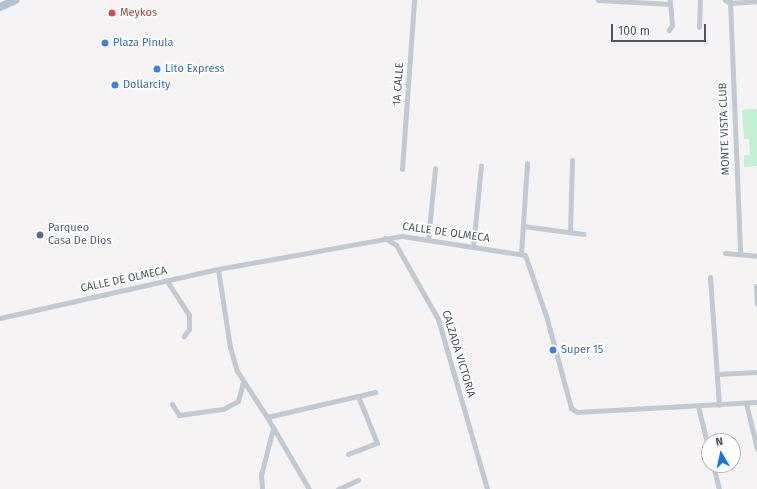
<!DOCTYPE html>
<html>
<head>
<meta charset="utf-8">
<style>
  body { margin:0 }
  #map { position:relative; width:757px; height:489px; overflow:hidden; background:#f5f3f3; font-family:"Fira Sans",sans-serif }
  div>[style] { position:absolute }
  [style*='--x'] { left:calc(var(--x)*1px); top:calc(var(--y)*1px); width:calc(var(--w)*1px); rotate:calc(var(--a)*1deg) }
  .green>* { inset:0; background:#c3f1d5 }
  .street>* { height:5px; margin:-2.5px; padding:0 2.5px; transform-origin:2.5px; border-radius:2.5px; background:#c1cad2 }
  .primary>* { height:8px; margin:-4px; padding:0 4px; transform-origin:4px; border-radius:4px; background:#b3c2d1 }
  .dots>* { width:11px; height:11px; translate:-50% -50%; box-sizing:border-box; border:2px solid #fff; border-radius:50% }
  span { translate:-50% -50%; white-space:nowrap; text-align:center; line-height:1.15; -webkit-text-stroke:3.5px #fff; paint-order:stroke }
  .health-label { font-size:11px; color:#be3a42 }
  .left { translate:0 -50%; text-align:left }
  .shop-label { font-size:11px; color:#366cbe }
  .street-label { font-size:11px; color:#4a5661 }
  .service-label { font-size:11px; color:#4e5e75 }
  .north { position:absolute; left:701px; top:433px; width:40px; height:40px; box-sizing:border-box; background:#fff; border:1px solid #b7bbc0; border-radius:50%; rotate:351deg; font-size:11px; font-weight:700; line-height:16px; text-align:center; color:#4a5661 }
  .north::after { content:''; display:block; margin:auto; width:14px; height:18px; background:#1a73e8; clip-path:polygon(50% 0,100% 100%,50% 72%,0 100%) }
  .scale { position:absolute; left:611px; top:24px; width:95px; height:18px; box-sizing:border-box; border:2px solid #4a5661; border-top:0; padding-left:5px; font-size:12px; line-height:14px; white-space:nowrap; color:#4a5661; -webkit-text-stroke:3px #fff; paint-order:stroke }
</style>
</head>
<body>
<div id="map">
  <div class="green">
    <div style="clip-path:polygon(757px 109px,757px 166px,744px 167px,744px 155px,750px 155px,749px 139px,744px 139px,742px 110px)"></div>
  </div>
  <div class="street">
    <div style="--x:598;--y:0;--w:72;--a:3.2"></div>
    <div style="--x:725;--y:0;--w:6;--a:31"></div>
    <div style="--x:730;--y:3;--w:27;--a:-4"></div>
    <div style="--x:730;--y:0;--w:254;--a:87.7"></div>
    <div style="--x:699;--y:27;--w:27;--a:-88"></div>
    <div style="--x:669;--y:30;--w:6;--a:-59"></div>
    <div style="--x:672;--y:25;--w:25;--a:-95"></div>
    <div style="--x:402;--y:169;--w:169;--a:-85.9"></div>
    <div style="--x:523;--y:226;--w:61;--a:7.6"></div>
    <div style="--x:570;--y:232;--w:72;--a:-88.4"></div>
    <div style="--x:385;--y:238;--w:13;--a:32"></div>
    <div style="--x:396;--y:245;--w:85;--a:60.4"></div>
    <div style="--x:438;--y:319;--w:177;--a:73.9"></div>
    <div style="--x:428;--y:240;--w:72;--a:-84.4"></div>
    <div style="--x:473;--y:247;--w:82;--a:-84.4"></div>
    <div style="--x:725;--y:253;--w:32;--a:5"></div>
    <div style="--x:521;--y:254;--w:91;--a:-86.2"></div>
    <div style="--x:218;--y:269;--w:79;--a:81.3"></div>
    <div style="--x:230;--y:347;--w:25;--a:74"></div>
    <div style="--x:237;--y:371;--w:55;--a:56.9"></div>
    <div style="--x:267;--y:417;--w:83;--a:59.7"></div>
    <div style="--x:710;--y:277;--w:128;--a:86"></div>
    <div style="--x:167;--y:281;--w:40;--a:57.1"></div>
    <div style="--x:189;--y:315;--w:14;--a:90"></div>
    <div style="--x:189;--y:329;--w:9;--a:126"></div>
    <div style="--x:756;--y:286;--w:18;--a:87"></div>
    <div style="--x:0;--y:318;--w:223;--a:-12.7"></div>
    <div style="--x:218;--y:269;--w:187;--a:-10.2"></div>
    <div style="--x:402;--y:236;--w:124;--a:8.8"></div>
    <div style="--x:525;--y:255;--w:68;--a:71"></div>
    <div style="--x:547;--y:319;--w:92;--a:74.9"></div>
    <div style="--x:571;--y:408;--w:7;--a:34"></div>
    <div style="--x:577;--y:412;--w:180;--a:-3.2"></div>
    <div style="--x:717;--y:374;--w:40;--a:-2.9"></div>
    <div style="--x:746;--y:403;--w:47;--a:76.6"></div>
    <div style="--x:172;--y:404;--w:13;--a:58"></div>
    <div style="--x:179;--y:415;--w:44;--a:-7.8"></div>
    <div style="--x:223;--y:409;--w:17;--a:-28"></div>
    <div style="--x:238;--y:401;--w:20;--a:-75"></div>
    <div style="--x:698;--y:406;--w:46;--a:76.3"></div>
    <div style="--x:267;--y:417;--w:111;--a:-13"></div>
    <div style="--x:348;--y:454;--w:31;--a:-21"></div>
    <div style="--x:377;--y:443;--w:51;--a:-112"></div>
    <div style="--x:713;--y:465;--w:25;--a:76"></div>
    <div style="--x:262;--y:489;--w:14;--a:-94"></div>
    <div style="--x:261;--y:475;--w:49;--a:-75.7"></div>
    <div style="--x:338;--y:489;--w:22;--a:-24"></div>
  </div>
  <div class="primary">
    <div style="--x:0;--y:7;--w:17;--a:-24"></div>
  </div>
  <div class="dots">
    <div style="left:112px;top:13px;background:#e0444e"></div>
    <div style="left:105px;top:43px;background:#3f7fe0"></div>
    <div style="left:157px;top:69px;background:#3f7fe0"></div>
    <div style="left:115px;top:85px;background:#3f7fe0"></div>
    <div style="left:40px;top:235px;background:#5c6f8a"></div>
    <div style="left:553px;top:350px;background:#3f7fe0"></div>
  </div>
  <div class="health-label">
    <span class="left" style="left:120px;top:13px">Meykos</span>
  </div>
  <div class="shop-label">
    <span class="left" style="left:113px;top:43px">Plaza Pinula</span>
    <span class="left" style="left:165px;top:69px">Lito Express</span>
    <span class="left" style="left:123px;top:85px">Dollarcity</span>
    <span class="left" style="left:561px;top:350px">Super 15</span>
  </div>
  <div class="street-label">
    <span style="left:399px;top:84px;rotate:-86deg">1A CALLE</span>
    <span style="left:725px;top:129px;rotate:-92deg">MONTE VISTA CLUB</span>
    <span style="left:446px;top:233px;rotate:8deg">CALLE DE OLMECA</span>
    <span style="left:124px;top:280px;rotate:-12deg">CALLE DE OLMECA</span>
    <span style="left:458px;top:354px;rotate:73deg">CALZADA VICTORIA</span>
  </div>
  <div class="service-label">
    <span class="left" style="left:48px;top:235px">Parqueo<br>Casa De Dios</span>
  </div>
  <div class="north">N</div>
  <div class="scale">100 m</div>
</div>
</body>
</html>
